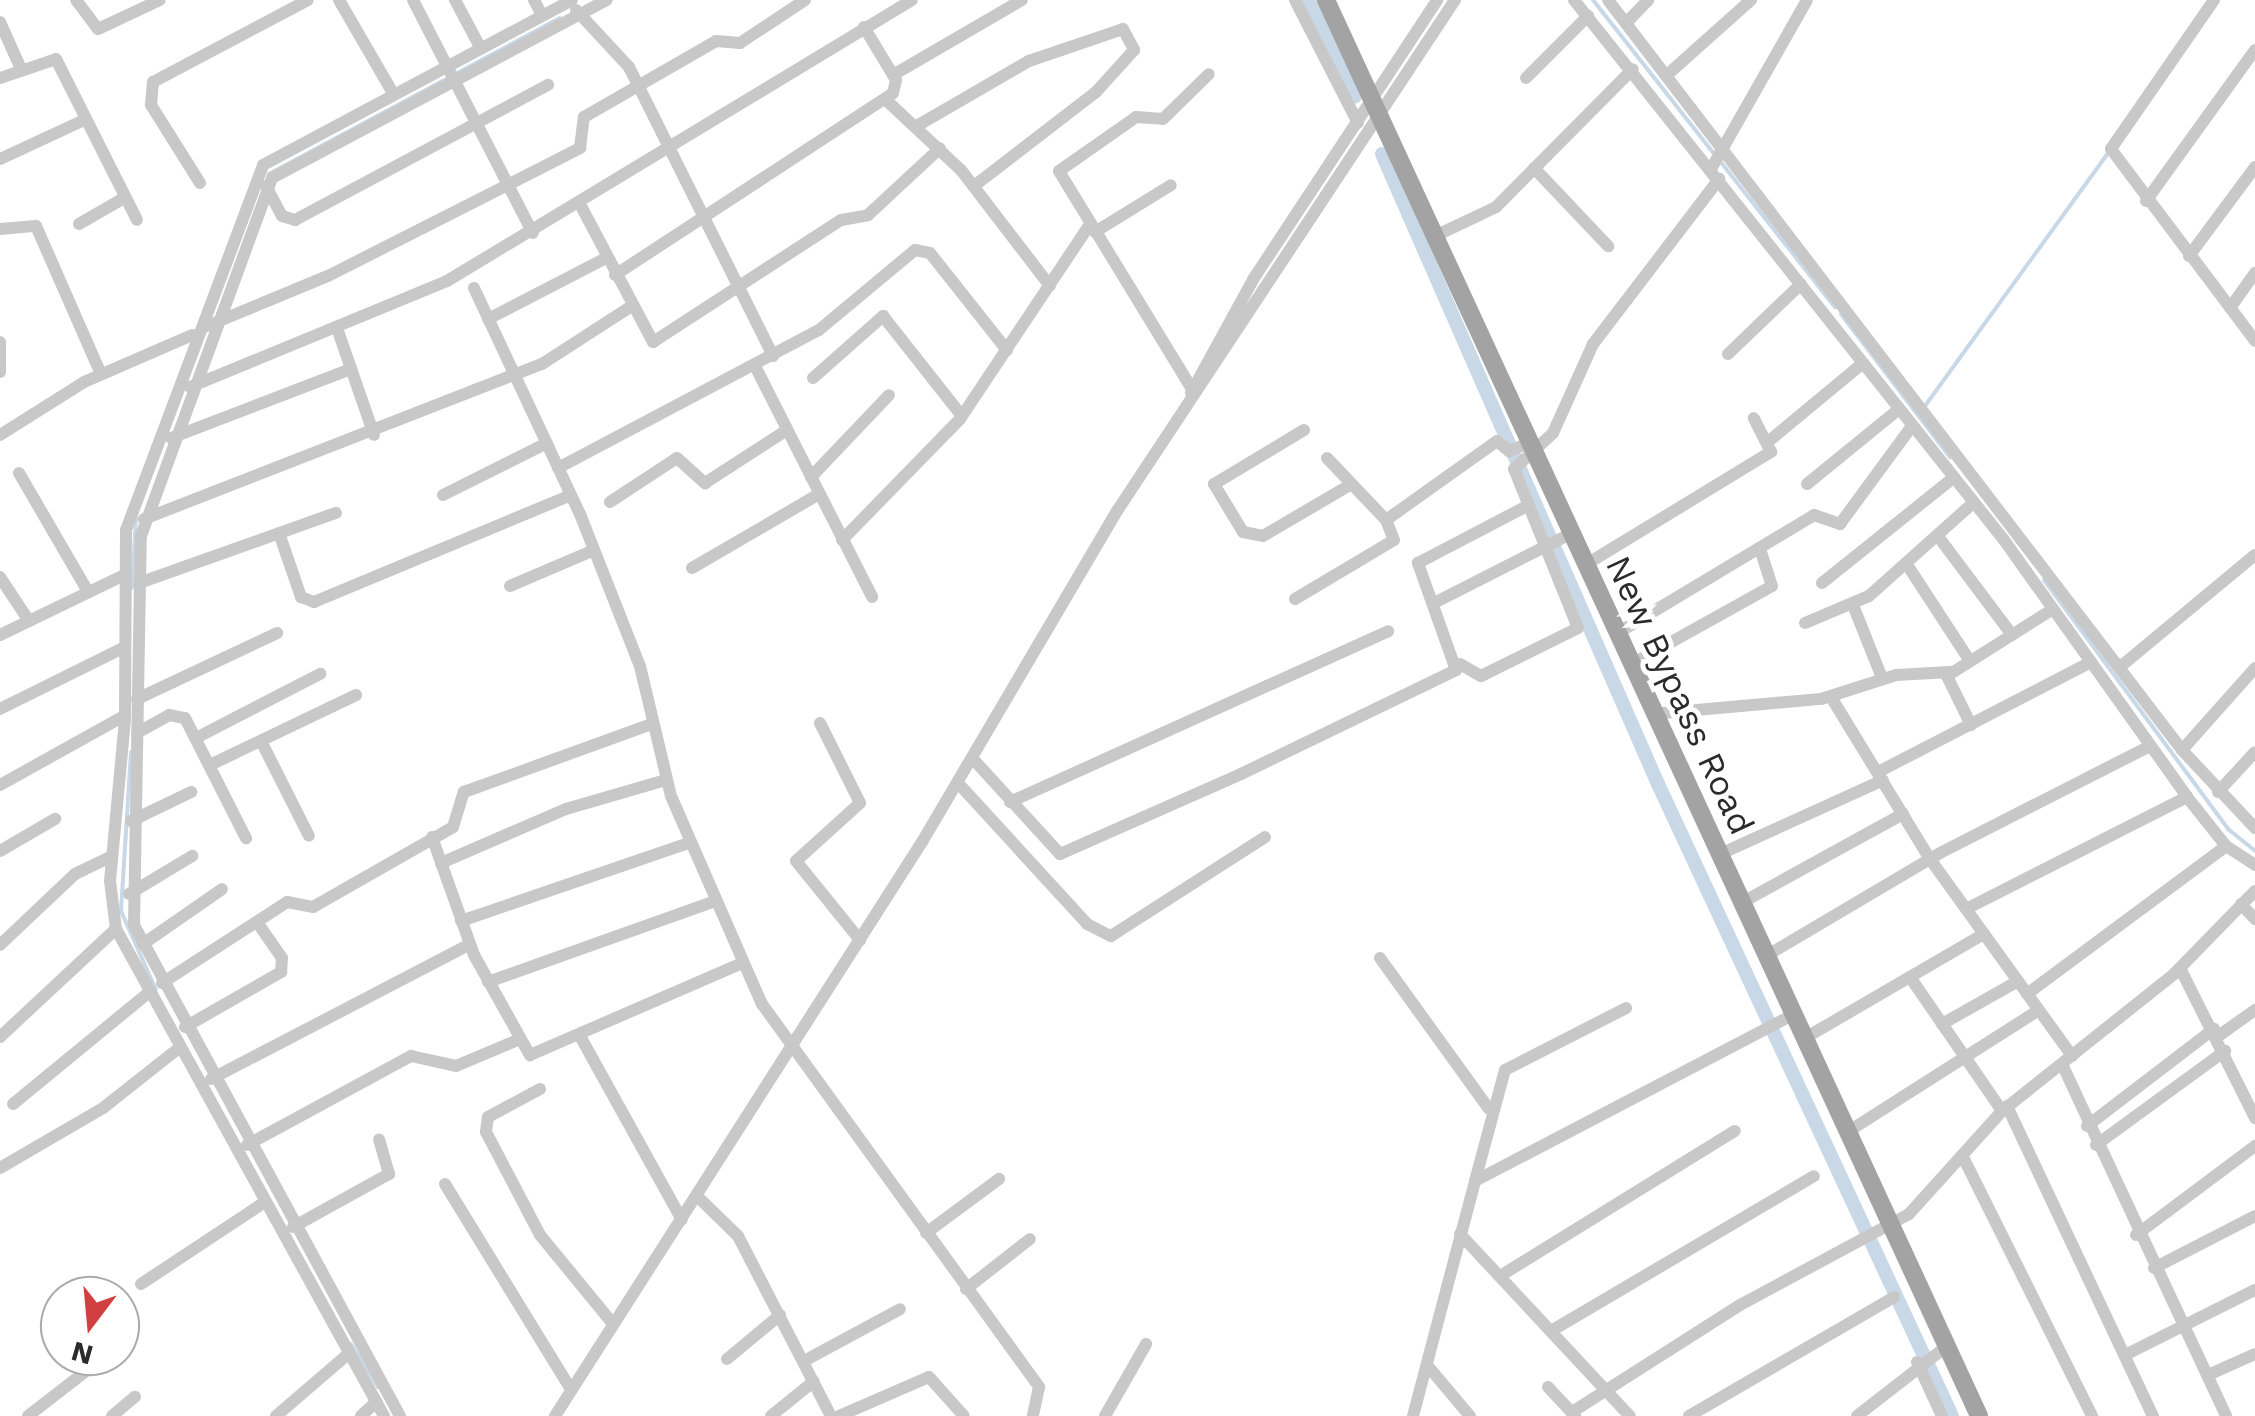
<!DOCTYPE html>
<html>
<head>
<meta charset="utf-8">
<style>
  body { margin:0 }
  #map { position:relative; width:2255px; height:1416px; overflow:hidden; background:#fff; font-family:"Work Sans",sans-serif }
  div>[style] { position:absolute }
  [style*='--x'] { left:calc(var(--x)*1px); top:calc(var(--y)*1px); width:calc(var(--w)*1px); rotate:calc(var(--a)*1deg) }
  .stream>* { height:4px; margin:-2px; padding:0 2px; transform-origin:2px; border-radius:2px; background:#c8d8e6 }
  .canal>* { height:14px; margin:-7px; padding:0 7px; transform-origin:7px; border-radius:7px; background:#c8d8e6 }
  .minor>* { height:12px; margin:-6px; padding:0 6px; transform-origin:6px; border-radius:6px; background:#c8c8c8 }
  .major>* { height:18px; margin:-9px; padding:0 9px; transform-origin:9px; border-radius:9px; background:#a3a3a3 }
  span { translate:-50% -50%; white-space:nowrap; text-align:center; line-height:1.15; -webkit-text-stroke:10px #fff; paint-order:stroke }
  .street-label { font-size:35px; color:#2b2b2b }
  .north { position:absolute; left:40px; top:1276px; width:100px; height:100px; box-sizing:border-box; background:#fff; border:2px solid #aaa; border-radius:50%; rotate:196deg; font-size:28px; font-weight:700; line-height:40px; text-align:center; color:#2b2b2b }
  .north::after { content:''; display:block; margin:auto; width:35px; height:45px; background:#d04040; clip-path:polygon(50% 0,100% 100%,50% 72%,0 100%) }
</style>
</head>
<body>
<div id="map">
  <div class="stream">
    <div style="--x:1593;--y:0;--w:196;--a:51.8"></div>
    <div style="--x:1720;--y:161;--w:186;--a:51.8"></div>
    <div style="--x:269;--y:174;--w:330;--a:-28.2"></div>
    <div style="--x:1841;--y:314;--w:180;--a:52.7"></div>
    <div style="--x:1925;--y:406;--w:312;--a:-54.1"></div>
    <div style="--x:2044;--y:580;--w:310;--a:53.5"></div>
    <div style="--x:2228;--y:829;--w:35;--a:39"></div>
    <div style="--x:132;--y:588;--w:70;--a:-86.7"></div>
    <div style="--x:131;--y:752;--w:159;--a:93.6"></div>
    <div style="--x:121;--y:911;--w:86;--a:66.1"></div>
    <div style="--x:351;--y:1344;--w:51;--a:57.9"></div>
  </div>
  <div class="canal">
    <div style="--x:1309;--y:0;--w:107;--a:64.6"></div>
    <div style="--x:1382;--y:154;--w:688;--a:66.34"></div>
    <div style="--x:1658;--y:784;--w:697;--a:65.05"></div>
  </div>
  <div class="minor">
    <div style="--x:76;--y:0;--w:36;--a:53"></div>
    <div style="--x:98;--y:29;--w:68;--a:-25.1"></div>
    <div style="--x:339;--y:0;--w:108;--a:59.9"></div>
    <div style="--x:413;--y:0;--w:262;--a:62.8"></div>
    <div style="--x:455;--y:0;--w:53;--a:62"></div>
    <div style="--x:534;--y:0;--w:17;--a:62"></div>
    <div style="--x:1295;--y:0;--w:138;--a:62.9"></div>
    <div style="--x:1574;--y:0;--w:690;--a:51.47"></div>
    <div style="--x:2004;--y:540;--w:315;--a:54.5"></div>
    <div style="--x:2187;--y:797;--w:63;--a:51.5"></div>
    <div style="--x:2226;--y:846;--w:35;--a:33"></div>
    <div style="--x:1608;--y:0;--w:944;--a:52.57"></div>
    <div style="--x:2182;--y:750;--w:107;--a:46.9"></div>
    <div style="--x:2214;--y:0;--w:181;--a:124.7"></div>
    <div style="--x:2111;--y:149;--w:240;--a:53.1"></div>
    <div style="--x:576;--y:10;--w:78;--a:47.1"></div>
    <div style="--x:629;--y:67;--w:323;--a:63.5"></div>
    <div style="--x:0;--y:22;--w:51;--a:65.9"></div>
    <div style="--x:1626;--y:23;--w:32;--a:-46"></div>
    <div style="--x:893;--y:75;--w:149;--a:-30.2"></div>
    <div style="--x:1667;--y:75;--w:113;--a:-41.8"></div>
    <div style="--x:0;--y:78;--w:59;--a:-18.7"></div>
    <div style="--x:56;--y:59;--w:180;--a:63.3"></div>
    <div style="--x:1526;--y:78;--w:88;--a:-45"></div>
    <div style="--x:885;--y:99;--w:104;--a:43.1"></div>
    <div style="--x:961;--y:170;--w:146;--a:52.5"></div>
    <div style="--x:915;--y:127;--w:132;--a:-30.1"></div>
    <div style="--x:1029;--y:61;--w:99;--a:-18.8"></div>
    <div style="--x:1123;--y:29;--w:24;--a:62"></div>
    <div style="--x:1134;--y:50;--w:57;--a:132.1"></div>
    <div style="--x:1096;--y:92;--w:154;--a:142.4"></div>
    <div style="--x:0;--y:159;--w:93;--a:-24.9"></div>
    <div style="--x:1534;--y:168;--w:108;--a:46.5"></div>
    <div style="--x:1711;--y:169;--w:194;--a:-60.4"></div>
    <div style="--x:200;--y:183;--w:92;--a:-122.1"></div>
    <div style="--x:151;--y:105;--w:23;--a:-85"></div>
    <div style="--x:153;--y:82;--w:175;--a:-27.9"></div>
    <div style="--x:266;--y:186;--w:34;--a:62"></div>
    <div style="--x:282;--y:216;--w:14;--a:17"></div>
    <div style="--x:295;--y:220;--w:287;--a:-28.1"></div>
    <div style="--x:2146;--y:201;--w:186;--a:-54.2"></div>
    <div style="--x:581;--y:206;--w:154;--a:62.1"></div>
    <div style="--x:653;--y:342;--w:224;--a:-33"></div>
    <div style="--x:841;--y:220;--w:27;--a:-10"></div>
    <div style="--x:868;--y:215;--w:98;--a:-42.9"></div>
    <div style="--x:79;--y:224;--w:52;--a:-30"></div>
    <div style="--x:0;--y:229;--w:36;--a:-5"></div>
    <div style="--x:36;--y:226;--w:162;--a:66.3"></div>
    <div style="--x:1095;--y:232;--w:89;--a:-31.7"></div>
    <div style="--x:1435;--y:236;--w:68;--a:-25.4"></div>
    <div style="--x:1496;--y:207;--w:194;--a:-45.2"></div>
    <div style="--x:2189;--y:256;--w:111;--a:-53.4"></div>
    <div style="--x:615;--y:275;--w:332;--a:-33.2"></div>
    <div style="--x:893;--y:93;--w:13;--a:-77"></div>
    <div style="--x:896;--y:80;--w:62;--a:-121.1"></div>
    <div style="--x:474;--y:288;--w:250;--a:64.9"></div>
    <div style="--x:580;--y:514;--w:163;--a:68.5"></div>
    <div style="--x:640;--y:666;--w:134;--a:76.6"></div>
    <div style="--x:671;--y:796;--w:227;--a:66.4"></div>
    <div style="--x:762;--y:1004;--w:473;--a:54.1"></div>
    <div style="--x:1039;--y:1387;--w:30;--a:102"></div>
    <div style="--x:2230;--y:308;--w:43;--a:-54.5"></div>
    <div style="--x:488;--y:319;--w:133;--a:-27.3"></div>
    <div style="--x:207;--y:326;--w:131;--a:-22.5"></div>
    <div style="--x:328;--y:276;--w:283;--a:-26.9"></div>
    <div style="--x:580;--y:148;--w:31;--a:-83"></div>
    <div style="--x:584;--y:117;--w:152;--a:-29.9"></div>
    <div style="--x:716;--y:41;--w:24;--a:5"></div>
    <div style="--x:740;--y:43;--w:78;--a:-33.5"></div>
    <div style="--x:337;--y:328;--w:113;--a:70.9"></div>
    <div style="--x:0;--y:342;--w:30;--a:90"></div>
    <div style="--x:1728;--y:354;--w:101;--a:-43.8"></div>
    <div style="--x:755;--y:366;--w:259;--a:63.1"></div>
    <div style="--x:813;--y:378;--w:94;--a:-41.5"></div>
    <div style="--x:883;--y:316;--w:127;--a:51.7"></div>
    <div style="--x:190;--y:387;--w:278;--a:-22.4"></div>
    <div style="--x:447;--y:281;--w:543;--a:-31.14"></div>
    <div style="--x:1192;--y:389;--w:255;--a:-121.4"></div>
    <div style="--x:1059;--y:171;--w:94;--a:-35"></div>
    <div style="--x:1136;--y:117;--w:27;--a:4"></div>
    <div style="--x:1163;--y:119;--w:64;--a:-44.4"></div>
    <div style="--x:1191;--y:393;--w:131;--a:-61.3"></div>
    <div style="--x:1254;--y:278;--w:333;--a:-56.6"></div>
    <div style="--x:1304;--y:430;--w:105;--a:149"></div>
    <div style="--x:1214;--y:484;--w:56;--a:58.9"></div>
    <div style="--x:1243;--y:532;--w:20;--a:11"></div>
    <div style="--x:1263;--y:536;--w:101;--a:-30.4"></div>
    <div style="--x:0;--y:435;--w:99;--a:-32.2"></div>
    <div style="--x:84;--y:382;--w:118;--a:-23.5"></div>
    <div style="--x:171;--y:438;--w:193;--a:-21"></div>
    <div style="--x:1769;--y:441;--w:122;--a:-39.7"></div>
    <div style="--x:1327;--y:458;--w:86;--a:46.4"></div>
    <div style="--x:1386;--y:520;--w:136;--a:-35.4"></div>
    <div style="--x:1497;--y:441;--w:16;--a:40"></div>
    <div style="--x:1509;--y:451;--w:22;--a:-22"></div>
    <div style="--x:558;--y:468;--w:295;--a:-27.9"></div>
    <div style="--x:819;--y:330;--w:125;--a:-39.8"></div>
    <div style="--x:915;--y:250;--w:15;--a:11"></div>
    <div style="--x:930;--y:253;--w:124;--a:51.6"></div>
    <div style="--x:19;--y:473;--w:133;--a:59.8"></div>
    <div style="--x:811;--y:477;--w:113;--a:-46.4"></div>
    <div style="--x:1807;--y:484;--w:119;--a:-39.2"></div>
    <div style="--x:443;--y:495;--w:116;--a:-26.6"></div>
    <div style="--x:610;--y:502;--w:80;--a:-33.3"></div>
    <div style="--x:677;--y:458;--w:38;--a:42"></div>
    <div style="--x:705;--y:483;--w:98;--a:-32.9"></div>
    <div style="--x:144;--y:519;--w:427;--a:-21.3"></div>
    <div style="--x:542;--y:364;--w:105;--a:-32.9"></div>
    <div style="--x:279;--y:533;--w:68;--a:71"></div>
    <div style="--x:301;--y:597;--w:14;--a:21"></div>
    <div style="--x:314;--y:602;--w:278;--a:-22.6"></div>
    <div style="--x:1937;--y:535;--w:125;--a:53.1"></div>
    <div style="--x:842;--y:540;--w:169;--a:-45.7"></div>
    <div style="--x:960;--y:419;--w:234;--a:-56.3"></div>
    <div style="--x:1906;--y:563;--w:117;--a:56.9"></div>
    <div style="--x:1585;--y:565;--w:218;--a:-31.3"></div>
    <div style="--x:1771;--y:452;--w:38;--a:-117"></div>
    <div style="--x:692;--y:568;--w:147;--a:-30.2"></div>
    <div style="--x:0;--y:577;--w:49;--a:56.6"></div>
    <div style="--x:139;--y:583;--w:209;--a:-19.6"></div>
    <div style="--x:1822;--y:583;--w:168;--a:-38.7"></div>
    <div style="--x:510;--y:586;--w:91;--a:-23.2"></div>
    <div style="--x:1295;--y:599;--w:115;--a:-30.8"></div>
    <div style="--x:1394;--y:540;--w:22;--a:-112"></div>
    <div style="--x:1434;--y:603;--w:153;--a:-26.9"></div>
    <div style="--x:1853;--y:605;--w:79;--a:68.3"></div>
    <div style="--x:1805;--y:623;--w:69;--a:-22.9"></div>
    <div style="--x:1869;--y:596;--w:140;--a:-41.8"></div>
    <div style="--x:1616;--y:634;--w:231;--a:-31"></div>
    <div style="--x:1814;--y:515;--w:28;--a:19"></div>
    <div style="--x:1840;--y:524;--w:122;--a:-53.7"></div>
    <div style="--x:0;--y:635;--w:136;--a:-25.8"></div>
    <div style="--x:1460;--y:664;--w:24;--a:30"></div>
    <div style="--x:1481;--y:676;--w:108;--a:-26.3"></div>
    <div style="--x:1578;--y:628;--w:171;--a:-111.9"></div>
    <div style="--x:1514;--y:469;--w:53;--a:-42.7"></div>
    <div style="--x:1553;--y:433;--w:98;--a:-65.8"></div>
    <div style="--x:1593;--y:344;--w:208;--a:-52.6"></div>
    <div style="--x:1630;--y:665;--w:162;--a:-29.1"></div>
    <div style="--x:1772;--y:586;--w:40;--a:-108"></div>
    <div style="--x:2120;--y:667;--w:175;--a:-39.7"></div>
    <div style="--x:1831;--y:697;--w:190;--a:58.6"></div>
    <div style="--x:1930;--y:859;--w:243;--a:54.2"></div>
    <div style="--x:137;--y:699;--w:155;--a:-25.2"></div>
    <div style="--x:0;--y:709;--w:137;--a:-26.4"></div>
    <div style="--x:1652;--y:714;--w:170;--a:-5.1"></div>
    <div style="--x:1821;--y:699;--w:79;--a:-17.7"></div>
    <div style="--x:1896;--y:675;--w:54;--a:-3.2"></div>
    <div style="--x:820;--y:723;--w:89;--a:63.4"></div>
    <div style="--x:860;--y:803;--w:86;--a:137.8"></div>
    <div style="--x:796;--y:861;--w:102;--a:51"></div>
    <div style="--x:1971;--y:725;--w:55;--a:-116.1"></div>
    <div style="--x:1947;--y:676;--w:125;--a:-32.3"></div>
    <div style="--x:137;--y:733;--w:37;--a:-29"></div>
    <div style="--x:169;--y:715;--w:16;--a:11"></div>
    <div style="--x:185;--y:718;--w:135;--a:63.1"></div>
    <div style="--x:196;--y:738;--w:140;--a:-27.3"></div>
    <div style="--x:261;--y:741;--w:106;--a:63.2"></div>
    <div style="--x:2182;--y:750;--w:110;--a:-48.3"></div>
    <div style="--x:973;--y:759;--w:129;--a:47.5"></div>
    <div style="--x:1060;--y:854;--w:198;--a:-23.8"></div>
    <div style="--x:1241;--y:774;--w:239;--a:-25.8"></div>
    <div style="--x:1456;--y:670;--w:114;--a:-109.6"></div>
    <div style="--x:1418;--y:563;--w:125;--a:-27.6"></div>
    <div style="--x:210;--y:765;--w:162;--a:-25.6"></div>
    <div style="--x:1878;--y:772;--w:240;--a:-27.3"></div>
    <div style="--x:958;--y:783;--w:191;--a:47.5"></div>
    <div style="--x:1087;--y:924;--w:27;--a:27"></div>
    <div style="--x:1111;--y:936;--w:183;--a:-32.7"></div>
    <div style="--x:0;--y:785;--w:142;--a:-29.1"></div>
    <div style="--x:2218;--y:792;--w:54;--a:-47.2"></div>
    <div style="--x:1010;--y:802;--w:415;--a:-24.3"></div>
    <div style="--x:131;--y:821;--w:67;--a:-25.8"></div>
    <div style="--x:432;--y:837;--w:125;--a:70.4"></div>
    <div style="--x:474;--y:955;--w:115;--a:60.8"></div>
    <div style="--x:530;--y:1055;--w:232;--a:-23.4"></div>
    <div style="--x:0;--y:851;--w:64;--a:-30.2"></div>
    <div style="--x:1718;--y:855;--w:181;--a:-24.4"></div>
    <div style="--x:441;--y:863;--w:136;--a:-23.4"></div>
    <div style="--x:566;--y:809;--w:104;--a:-16.2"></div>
    <div style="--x:129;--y:894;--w:74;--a:-31.1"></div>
    <div style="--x:1741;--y:903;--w:185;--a:-28.8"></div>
    <div style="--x:2241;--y:904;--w:21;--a:47"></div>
    <div style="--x:1966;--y:909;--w:248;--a:-26.9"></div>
    <div style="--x:461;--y:921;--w:241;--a:-18.9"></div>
    <div style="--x:143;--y:944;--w:96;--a:-34.8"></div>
    <div style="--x:0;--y:945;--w:103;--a:-43.4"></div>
    <div style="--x:75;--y:874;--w:41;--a:-25.9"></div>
    <div style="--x:1766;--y:956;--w:202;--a:-30.6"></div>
    <div style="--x:1940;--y:853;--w:236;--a:-27"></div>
    <div style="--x:1380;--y:958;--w:186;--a:54.2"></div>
    <div style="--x:2180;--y:968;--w:168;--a:63.4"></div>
    <div style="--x:1910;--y:977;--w:163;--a:55.5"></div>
    <div style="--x:488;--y:982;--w:241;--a:-19.6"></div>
    <div style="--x:162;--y:983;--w:149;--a:-32.9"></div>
    <div style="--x:287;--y:902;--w:26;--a:11"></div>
    <div style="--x:313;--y:907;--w:161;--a:-29.7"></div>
    <div style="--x:453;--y:827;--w:37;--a:-73"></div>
    <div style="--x:464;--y:792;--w:200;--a:-19.9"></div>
    <div style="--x:2027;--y:994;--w:248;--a:-36.6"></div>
    <div style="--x:1942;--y:1024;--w:87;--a:-29.5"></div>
    <div style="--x:185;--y:1027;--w:111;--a:-29.8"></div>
    <div style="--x:281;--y:972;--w:14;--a:-86"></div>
    <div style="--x:282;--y:958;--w:44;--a:-124.8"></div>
    <div style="--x:580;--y:1036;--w:210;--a:61"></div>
    <div style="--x:0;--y:1037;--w:158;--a:-43"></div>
    <div style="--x:2217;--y:1037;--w:47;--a:-35.4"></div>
    <div style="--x:1805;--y:1038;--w:207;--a:-30.2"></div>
    <div style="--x:2062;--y:1064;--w:388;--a:65"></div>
    <div style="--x:211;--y:1079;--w:292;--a:-27.5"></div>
    <div style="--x:540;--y:1089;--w:59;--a:151.7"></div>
    <div style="--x:488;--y:1117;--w:15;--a:98"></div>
    <div style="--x:486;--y:1132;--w:116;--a:62.3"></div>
    <div style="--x:540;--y:1235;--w:115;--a:50.6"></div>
    <div style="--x:13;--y:1104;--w:175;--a:-39.4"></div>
    <div style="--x:2007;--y:1106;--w:343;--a:64.8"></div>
    <div style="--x:2087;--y:1126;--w:160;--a:-37.4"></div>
    <div style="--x:1849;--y:1131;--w:225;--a:-32.5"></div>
    <div style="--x:247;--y:1145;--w:187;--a:-28.5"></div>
    <div style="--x:411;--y:1056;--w:46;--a:12.5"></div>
    <div style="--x:456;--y:1066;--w:67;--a:-22.8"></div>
    <div style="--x:2096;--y:1145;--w:160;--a:-36.1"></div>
    <div style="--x:1962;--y:1155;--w:292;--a:63.5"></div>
    <div style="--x:0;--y:1168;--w:119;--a:-30.2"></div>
    <div style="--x:103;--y:1108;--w:97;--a:-38.3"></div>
    <div style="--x:1475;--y:1181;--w:115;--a:-74.9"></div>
    <div style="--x:1505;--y:1070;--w:136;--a:-27.1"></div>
    <div style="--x:445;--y:1184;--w:241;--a:58.5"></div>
    <div style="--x:698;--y:1197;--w:56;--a:44.3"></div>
    <div style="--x:738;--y:1236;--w:203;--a:62.7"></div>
    <div style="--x:293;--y:1227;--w:110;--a:-28.9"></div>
    <div style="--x:389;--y:1174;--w:36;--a:-106"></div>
    <div style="--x:926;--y:1233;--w:91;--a:-36.5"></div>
    <div style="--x:1460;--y:1234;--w:249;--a:47"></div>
    <div style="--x:2136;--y:1235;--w:149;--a:-36.8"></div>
    <div style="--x:2154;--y:1268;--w:114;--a:-27.2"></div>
    <div style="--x:1500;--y:1276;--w:276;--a:-31.7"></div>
    <div style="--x:141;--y:1284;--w:145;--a:-33.5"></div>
    <div style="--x:966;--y:1289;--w:81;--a:-38"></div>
    <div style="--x:1551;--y:1331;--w:305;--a:-30.5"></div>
    <div style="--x:2125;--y:1355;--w:145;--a:-26.6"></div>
    <div style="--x:727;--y:1359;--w:69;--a:-39.7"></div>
    <div style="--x:804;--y:1361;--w:109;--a:-28.4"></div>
    <div style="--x:1917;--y:1362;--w:60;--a:65.2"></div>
    <div style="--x:1427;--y:1365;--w:67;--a:49.9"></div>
    <div style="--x:2208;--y:1375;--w:51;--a:-24.1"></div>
    <div style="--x:1548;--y:1387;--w:40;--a:47"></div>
    <div style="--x:1572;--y:1412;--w:199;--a:-32.5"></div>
    <div style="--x:1740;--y:1305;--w:192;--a:-28.3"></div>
    <div style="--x:1909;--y:1214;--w:139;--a:-47.9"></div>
    <div style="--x:2002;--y:1111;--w:220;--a:-38.5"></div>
    <div style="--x:2174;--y:974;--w:116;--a:-45.7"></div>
    <div style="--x:28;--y:1416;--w:96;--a:-37.8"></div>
    <div style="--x:112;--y:1416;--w:30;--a:-40"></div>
    <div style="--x:276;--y:1416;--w:94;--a:-40.7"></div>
    <div style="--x:361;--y:1416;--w:21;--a:-43"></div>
    <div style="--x:384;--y:1416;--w:556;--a:-118.82"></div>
    <div style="--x:116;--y:929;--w:48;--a:-97.1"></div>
    <div style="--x:110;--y:881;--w:163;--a:-84.7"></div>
    <div style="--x:125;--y:719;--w:189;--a:-89.7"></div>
    <div style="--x:126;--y:530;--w:390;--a:-69.4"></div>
    <div style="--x:263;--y:165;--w:350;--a:-28.1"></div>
    <div style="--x:400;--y:1416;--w:558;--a:-118.45"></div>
    <div style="--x:134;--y:925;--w:389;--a:-89"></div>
    <div style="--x:141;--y:536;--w:381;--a:-69.9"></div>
    <div style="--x:272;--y:178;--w:379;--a:-28"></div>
    <div style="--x:555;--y:1416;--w:681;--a:-57.41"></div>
    <div style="--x:922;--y:842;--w:384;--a:-59.5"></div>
    <div style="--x:1117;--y:511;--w:613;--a:-56.52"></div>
    <div style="--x:771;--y:1416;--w:55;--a:-39.1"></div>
    <div style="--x:839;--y:1416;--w:98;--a:-23.4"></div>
    <div style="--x:929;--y:1377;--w:52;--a:48.1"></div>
    <div style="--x:1105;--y:1416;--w:83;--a:-60.3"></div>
    <div style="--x:1413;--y:1416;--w:243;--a:-75.2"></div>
    <div style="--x:1475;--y:1181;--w:360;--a:-27.6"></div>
    <div style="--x:1689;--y:1416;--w:237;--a:-30.1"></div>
    <div style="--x:1857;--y:1416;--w:114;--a:-37.9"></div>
  </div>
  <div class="major">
    <div style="--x:1326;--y:0;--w:1559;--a:65.24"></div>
  </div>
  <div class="street-label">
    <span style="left:1680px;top:695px;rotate:65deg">New Bypass Road</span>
  </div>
  <div class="north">N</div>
</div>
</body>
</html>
